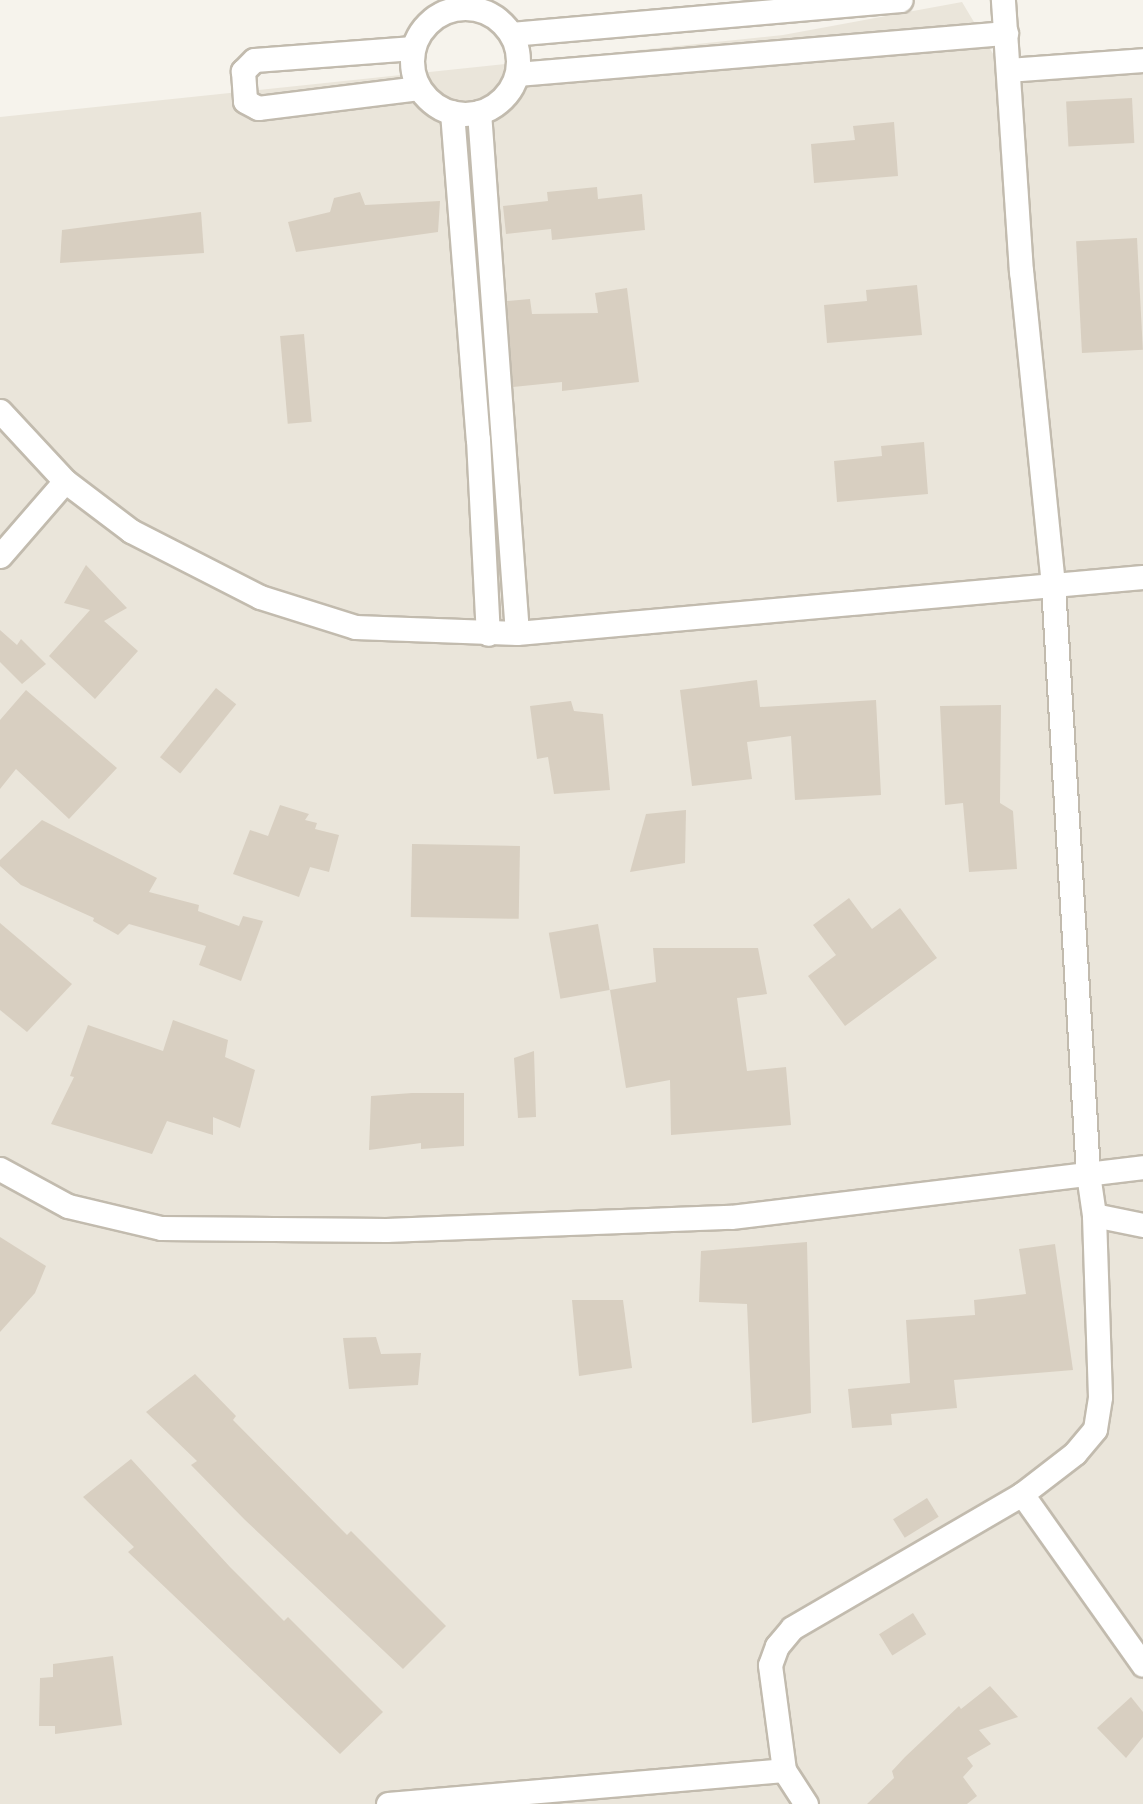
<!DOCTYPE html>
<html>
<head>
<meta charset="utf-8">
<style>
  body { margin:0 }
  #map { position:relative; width:1143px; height:1804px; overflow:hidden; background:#f6f3ec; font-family:"PT Sans Narrow",sans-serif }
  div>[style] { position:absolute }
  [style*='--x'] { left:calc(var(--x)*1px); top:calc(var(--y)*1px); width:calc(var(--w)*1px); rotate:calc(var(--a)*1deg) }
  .residential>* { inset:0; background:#eae5da }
  .building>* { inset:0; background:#d8cfc1; transform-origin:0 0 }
  .roads { filter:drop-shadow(2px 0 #c2bbae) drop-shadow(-2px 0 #c2bbae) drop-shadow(0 2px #c2bbae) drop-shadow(0 -2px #c2bbae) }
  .street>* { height:23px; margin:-11.5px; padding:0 11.5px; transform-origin:11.5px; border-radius:11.5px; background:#fff }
  .street>.ring { margin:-11.5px; padding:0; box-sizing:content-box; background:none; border:23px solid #fff; border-radius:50% }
  span { translate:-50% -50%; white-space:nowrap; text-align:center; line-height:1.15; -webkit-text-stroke:5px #fff; paint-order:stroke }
</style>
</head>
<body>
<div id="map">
  <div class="residential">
    <div style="clip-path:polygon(962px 2px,1011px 84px,1143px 73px,1143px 1804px,0 1804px,0 117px,783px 35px)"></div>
  </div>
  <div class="building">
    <div style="left:1132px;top:98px;width:45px;height:66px;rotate:87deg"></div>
    <div style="clip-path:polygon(894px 122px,898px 176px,814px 183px,811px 144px,855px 140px,853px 126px)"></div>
    <div style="clip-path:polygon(597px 187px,598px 199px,642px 194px,645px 230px,552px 240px,551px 229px,506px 234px,503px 206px,548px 201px,547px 192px)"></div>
    <div style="clip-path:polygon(360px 192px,365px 205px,440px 201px,438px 232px,296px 252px,288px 222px,330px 212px,334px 198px)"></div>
    <div style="clip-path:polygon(201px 212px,204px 253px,60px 263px,62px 230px)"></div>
    <div style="left:1137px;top:238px;width:112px;height:61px;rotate:87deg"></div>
    <div style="clip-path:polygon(917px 285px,922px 335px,827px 343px,824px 305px,867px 301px,866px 290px)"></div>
    <div style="clip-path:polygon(627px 288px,639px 382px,562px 391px,562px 382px,513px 387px,507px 301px,530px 299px,532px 314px,598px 313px,595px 293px)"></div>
    <div style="left:304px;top:334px;width:88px;height:24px;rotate:85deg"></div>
    <div style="clip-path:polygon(924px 442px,928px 494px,837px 502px,834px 461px,882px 456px,881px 446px)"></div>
    <div style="clip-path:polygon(86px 565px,127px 608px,104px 621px,138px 651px,95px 699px,49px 656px,90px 610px,64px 603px)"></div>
    <div style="clip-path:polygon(0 630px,17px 645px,21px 639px,46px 664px,22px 684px,0 662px)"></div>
    <div style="clip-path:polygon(757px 680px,760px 707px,876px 700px,881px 795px,795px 800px,791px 736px,747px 742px,752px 779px,692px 786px,680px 690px)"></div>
    <div style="left:216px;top:688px;width:26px;height:89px;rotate:39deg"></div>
    <div style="clip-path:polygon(26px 690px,117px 768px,69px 819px,16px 769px,0 789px,0 720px)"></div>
    <div style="clip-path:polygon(571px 701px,574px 711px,603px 714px,610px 790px,554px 794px,548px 757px,537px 759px,530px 706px)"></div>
    <div style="clip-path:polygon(1001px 705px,1000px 803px,1013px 811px,1017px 869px,969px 872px,963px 803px,945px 805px,940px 706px)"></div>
    <div style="clip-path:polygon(280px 805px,309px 814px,305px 820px,317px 823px,315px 829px,339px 835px,329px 872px,310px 867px,299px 897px,233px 874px,250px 830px,268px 836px)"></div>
    <div style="clip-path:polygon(686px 810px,685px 863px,630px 872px,646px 814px)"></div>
    <div style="clip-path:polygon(42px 820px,157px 878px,149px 892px,199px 905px,198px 911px,239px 926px,243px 916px,263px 921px,241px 981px,199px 965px,206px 946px,129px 924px,118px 935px,93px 921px,94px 918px,21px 885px,0 866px,0 860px)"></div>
    <div style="left:412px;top:844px;width:108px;height:73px;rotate:1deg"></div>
    <div style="clip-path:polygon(849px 898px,872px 929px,900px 908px,937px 958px,845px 1026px,808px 976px,836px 955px,813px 925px)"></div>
    <div style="clip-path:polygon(0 923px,72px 984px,27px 1032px,0 1010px)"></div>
    <div style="left:598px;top:924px;width:67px;height:50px;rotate:80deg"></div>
    <div style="clip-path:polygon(653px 948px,758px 948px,767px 994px,737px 998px,747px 1071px,786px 1067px,791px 1125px,671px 1135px,670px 1080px,626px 1088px,610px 990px,656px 982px)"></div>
    <div style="clip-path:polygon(173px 1020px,228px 1040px,225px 1057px,255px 1070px,240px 1128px,213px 1117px,213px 1135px,167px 1121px,152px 1154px,51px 1124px,74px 1077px,70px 1076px,88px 1025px,163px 1051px)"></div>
    <div style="clip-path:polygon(534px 1051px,536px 1117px,518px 1118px,514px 1058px)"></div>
    <div style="clip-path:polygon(412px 1093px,464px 1093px,464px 1146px,421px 1149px,421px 1143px,369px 1150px,371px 1096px)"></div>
    <div style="clip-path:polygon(0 1237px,46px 1266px,35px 1293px,0 1332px)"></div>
    <div style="clip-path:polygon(807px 1242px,811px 1413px,752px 1423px,747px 1304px,699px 1302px,701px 1251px)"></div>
    <div style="clip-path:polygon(1055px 1244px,1073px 1370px,954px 1380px,957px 1408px,891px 1414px,892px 1425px,852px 1428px,848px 1389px,910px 1383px,906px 1320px,975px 1315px,974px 1300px,1026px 1294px,1019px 1249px)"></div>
    <div style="clip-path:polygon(572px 1300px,623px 1300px,632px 1368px,579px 1376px)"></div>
    <div style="clip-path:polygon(376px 1337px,381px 1354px,421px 1353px,418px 1385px,349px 1389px,343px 1338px)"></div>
    <div style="clip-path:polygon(195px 1374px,236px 1416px,233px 1420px,347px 1535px,351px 1531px,446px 1626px,403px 1669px,244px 1519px,191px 1465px,197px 1461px,146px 1412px)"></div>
    <div style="clip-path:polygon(131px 1459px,230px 1567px,284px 1621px,288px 1617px,383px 1712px,340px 1754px,128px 1552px,134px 1547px,83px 1497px)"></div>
    <div style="left:927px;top:1498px;width:22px;height:40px;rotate:58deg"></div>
    <div style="left:913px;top:1613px;width:25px;height:40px;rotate:58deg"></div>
    <div style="clip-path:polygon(113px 1656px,122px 1725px,55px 1734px,55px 1726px,39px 1726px,40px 1678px,53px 1677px,53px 1664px)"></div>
    <div style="clip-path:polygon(990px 1686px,1018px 1717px,979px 1730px,991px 1744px,967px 1758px,973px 1766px,963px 1777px,977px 1796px,967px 1804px,867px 1804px,894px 1778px,892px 1771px,905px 1757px,959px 1706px,961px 1709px)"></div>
    <div style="clip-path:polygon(1131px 1697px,1143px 1712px,1143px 1737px,1126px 1758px,1097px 1728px)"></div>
  </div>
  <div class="roads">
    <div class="street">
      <div class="ring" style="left:412px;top:8px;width:83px;height:83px"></div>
      <div style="--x:511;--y:34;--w:391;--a:-5"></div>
      <div style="--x:413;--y:48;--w:159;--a:175.7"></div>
      <div style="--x:254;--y:60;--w:16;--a:135"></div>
      <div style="--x:243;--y:71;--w:30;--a:86"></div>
      <div style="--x:245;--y:101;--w:15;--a:28"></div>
      <div style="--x:258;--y:108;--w:162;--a:-7.1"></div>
      <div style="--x:1008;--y:70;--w:135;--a:-4.2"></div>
      <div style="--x:517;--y:74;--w:491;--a:-4.8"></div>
      <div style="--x:452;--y:112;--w:328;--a:85.5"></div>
      <div style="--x:478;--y:439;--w:195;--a:87.1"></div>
      <div style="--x:479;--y:112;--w:522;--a:85.83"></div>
      <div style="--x:0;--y:411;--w:96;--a:47.1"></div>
      <div style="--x:65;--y:481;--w:83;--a:37.1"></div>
      <div style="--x:131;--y:531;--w:145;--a:27.1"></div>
      <div style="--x:260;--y:597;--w:100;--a:17.5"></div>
      <div style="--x:355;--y:627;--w:162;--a:2.1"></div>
      <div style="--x:517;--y:633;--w:628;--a:-5.11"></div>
      <div style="--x:0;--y:556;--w:99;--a:-49.1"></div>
      <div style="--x:0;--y:1169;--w:77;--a:28.6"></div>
      <div style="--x:68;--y:1206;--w:96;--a:13.3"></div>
      <div style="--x:161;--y:1228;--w:225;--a:0.5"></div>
      <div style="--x:386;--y:1230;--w:345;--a:-2.2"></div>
      <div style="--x:731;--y:1217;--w:415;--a:-6.9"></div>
      <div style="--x:1094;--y:1215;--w:50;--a:11.5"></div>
      <div style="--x:1022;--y:1494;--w:209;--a:54.7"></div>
      <div style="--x:388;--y:1804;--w:397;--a:-4.9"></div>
      <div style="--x:806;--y:1804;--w:40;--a:-122.9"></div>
      <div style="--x:784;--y:1770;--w:106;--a:-97.6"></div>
      <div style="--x:770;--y:1665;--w:20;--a:-70"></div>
      <div style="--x:777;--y:1646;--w:23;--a:-50"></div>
      <div style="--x:792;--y:1628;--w:266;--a:-30.2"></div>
      <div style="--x:1022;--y:1494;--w:67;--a:-37.7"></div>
      <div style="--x:1075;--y:1453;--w:31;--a:-50"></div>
      <div style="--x:1095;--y:1429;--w:32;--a:-81"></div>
      <div style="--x:1100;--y:1397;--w:182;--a:-91.9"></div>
      <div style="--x:1094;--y:1215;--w:41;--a:-98.3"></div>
      <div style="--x:1088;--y:1174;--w:590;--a:-93.4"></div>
      <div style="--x:1053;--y:585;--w:315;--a:-95.8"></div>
      <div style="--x:1021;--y:272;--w:273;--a:-93.8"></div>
    </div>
  </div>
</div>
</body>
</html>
